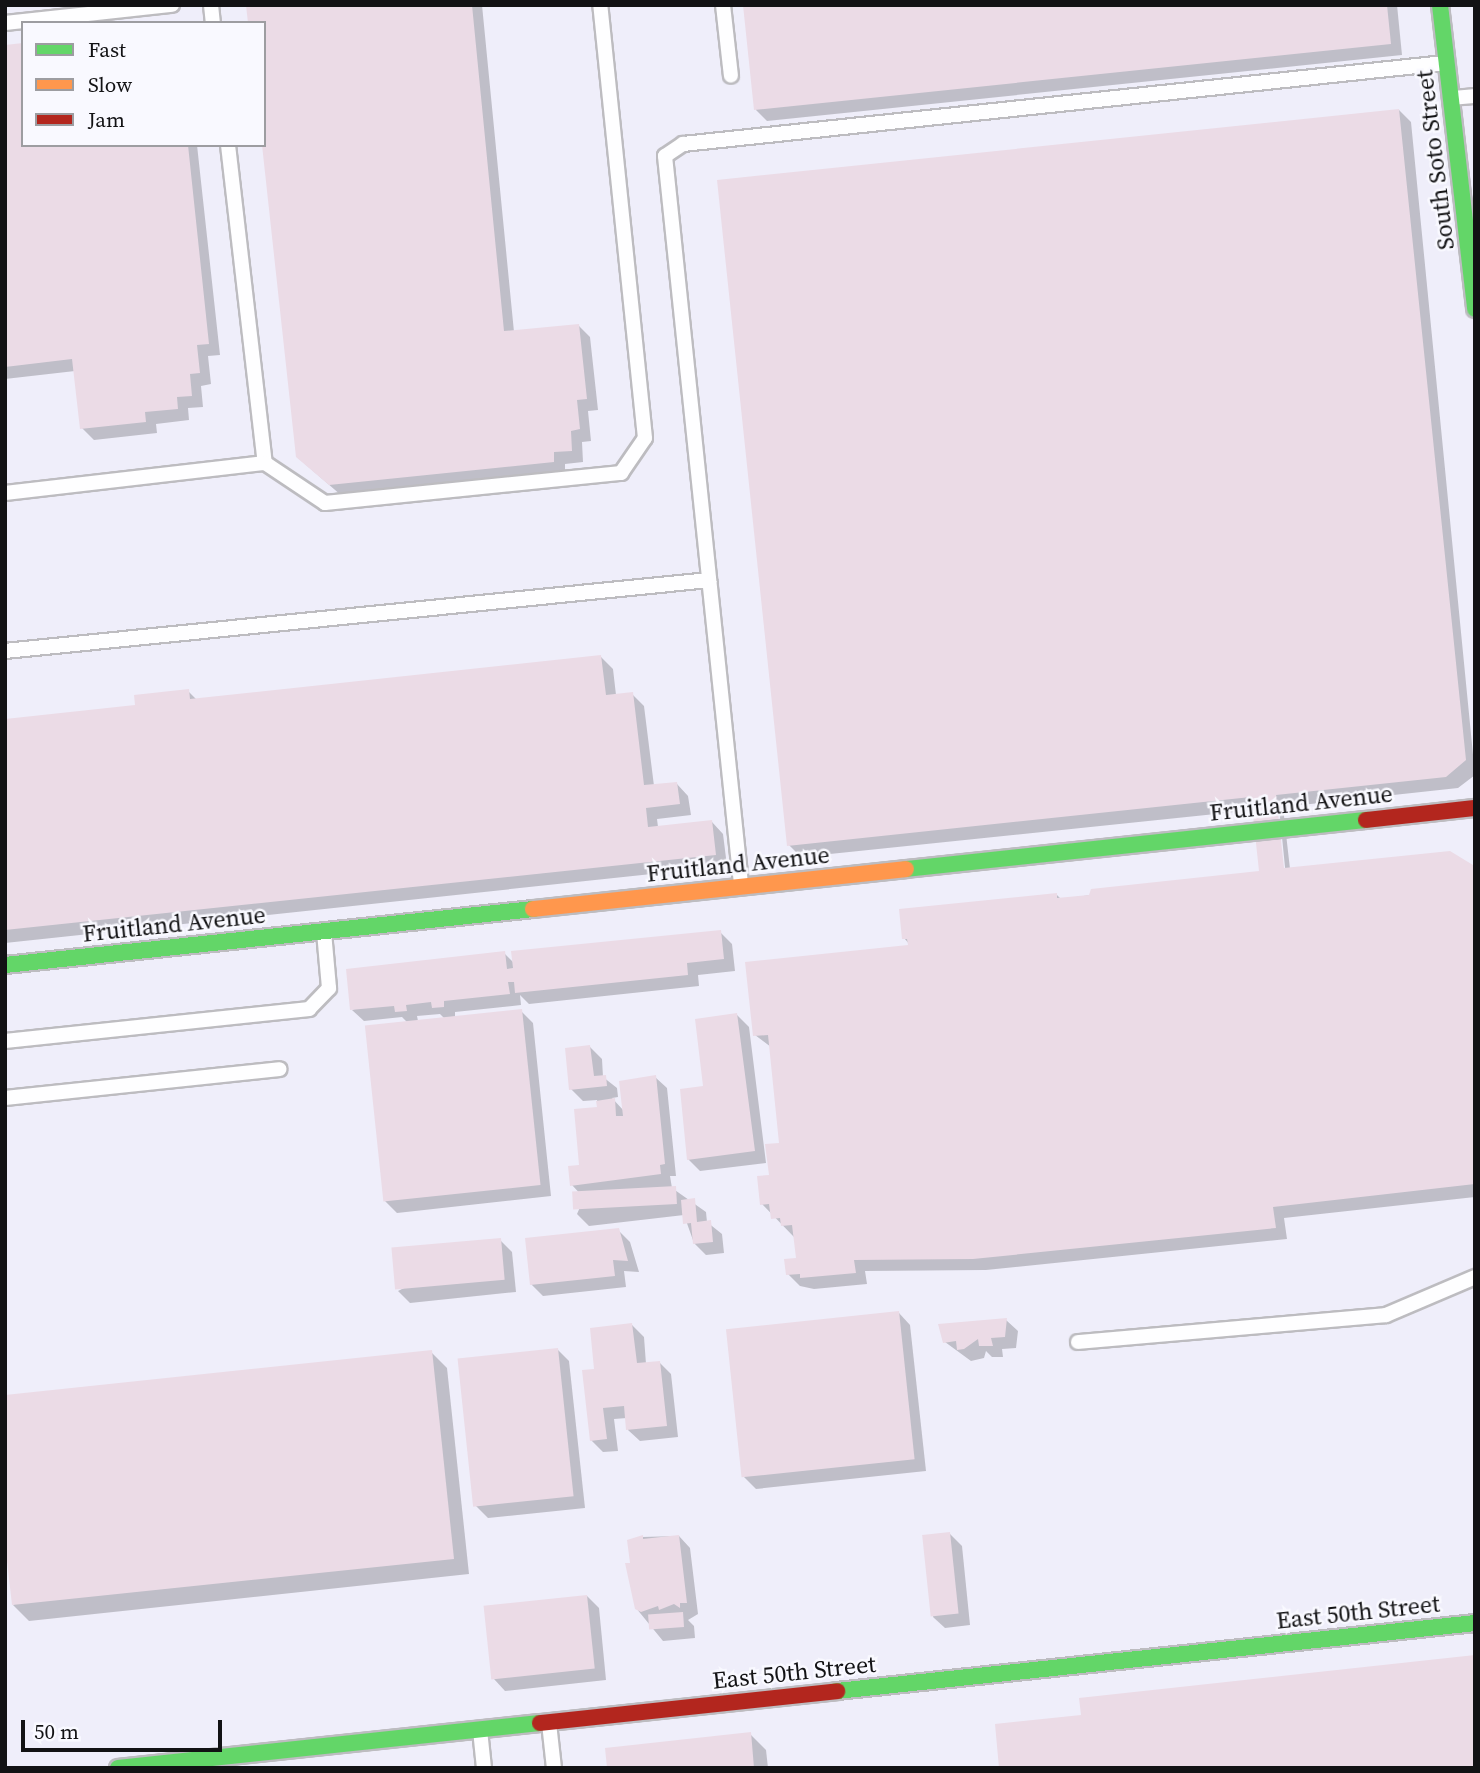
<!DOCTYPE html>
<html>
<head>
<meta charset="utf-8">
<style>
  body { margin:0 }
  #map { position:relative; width:1480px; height:1773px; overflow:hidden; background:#fafafe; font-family:"Source Serif 4",serif }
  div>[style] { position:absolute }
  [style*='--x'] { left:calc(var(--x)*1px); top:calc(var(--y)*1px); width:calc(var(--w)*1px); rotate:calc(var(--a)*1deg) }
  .industrial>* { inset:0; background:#efeefa }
  .shadow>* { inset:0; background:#0003 }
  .building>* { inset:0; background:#ebdbe6; transform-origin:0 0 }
  .roads { filter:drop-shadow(2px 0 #bdbcc0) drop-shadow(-2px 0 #bdbcc0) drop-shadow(0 2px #bdbcc0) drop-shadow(0 -2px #bdbcc0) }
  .lane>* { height:14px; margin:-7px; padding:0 7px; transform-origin:7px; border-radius:7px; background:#fefeff }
  .fast>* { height:16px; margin:-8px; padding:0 8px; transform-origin:8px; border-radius:8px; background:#63d668 }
  .slow>* { height:16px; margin:-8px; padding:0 8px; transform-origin:8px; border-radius:8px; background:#ff974d }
  .jam>* { height:16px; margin:-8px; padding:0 8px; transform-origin:8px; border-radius:8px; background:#b3261e }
  span { translate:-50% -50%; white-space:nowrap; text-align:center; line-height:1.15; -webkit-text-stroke:5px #f9f9ff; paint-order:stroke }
  .street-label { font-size:24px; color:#121214 }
  .frame { position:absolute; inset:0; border:7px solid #121214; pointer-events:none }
  .legend { position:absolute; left:21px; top:21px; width:245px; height:126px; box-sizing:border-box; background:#f9f9ff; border:2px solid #9d9da1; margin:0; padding:9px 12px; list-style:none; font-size:21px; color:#121214 }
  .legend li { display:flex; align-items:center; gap:14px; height:35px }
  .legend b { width:35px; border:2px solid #9d9da1 }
  .scale { position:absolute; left:21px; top:1720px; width:201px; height:32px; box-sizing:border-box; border:4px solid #121214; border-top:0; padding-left:9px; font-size:21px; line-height:24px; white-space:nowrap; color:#121214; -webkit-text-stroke:5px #f9f9ff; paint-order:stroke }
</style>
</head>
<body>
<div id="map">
  <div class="industrial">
    <div style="clip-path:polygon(evenodd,5px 5px,1475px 5px,1475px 1768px,5px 1768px,5px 5px,23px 23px,264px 23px,264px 145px,23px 145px,23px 23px)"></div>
  </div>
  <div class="shadow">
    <div style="clip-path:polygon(248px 5px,482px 5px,514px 332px,579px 326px,590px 337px,598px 410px,588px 411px,591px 441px,582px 442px,583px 462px,565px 464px,565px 473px,342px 496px,297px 457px,264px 23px)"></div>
    <div style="clip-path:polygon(745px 5px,1397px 5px,1402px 55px,767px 121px,756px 110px)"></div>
    <div style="clip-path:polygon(5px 47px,23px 145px,197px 145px,220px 355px,208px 356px,211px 384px,201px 386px,203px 407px,188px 408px,189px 420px,156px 424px,157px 433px,94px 440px,82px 428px,75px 371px,5px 379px)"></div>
    <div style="clip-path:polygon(evenodd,1399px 110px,1411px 122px,1475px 775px,1458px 788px,1283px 807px,1290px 869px,1469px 863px,1475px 869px,1475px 1197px,1284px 1218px,1287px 1239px,986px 1270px,865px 1271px,867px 1284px,814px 1289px,800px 1286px,788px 1274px,798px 1260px,794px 1237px,762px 1204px,781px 1144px,771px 1047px,755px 1035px,911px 946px,904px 938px,1056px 894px,1061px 899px,1261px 872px,1254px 810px,801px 857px,789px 845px,1399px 110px,1276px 807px,1279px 807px,1286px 877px,1283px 877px,1276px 807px)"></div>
    <div style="clip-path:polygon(601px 657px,613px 669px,616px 695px,632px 694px,644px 706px,654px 786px,677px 784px,688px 796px,691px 815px,657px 819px,658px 827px,712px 822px,723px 834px,727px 866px,5px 943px,5px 721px,136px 707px,188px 691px,197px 700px)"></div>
    <div style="clip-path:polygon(evenodd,720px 932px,732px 944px,735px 971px,698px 975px,699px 986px,529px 1004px,520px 995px,521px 1005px,455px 1012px,455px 1018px,521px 1011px,533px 1023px,551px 1196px,397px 1213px,385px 1201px,408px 1023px,402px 1017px,364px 1021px,352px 1010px,504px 953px,514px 963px,720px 932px,440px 1014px,445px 1019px,418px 1021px,417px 1016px,440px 1014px)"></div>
    <div style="clip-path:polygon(737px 1015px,749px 1027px,766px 1163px,700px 1171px,688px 1159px,705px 1087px)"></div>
    <div style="clip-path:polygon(590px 1047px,602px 1059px,603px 1077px,617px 1088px,618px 1097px,612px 1098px,624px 1111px,655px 1077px,667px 1088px,676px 1176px,670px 1176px,672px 1188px,706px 1212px,707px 1222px,722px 1234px,724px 1253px,706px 1255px,694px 1243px,684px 1215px,589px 1226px,577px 1214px,584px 1198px,572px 1185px,599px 1108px,597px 1100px,583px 1101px,571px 1089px)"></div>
    <div style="clip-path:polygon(618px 1230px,630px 1242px,639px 1272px,624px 1271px,626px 1287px,543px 1296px,531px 1284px)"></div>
    <div style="clip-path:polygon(500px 1240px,512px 1252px,516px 1292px,410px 1303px,398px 1291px)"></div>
    <div style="clip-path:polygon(899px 1313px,910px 1325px,926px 1471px,756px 1489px,744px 1477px)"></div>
    <div style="clip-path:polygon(1006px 1320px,1018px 1331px,1016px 1348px,1002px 1349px,1003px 1357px,992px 1357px,986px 1351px,984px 1358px,971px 1361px,945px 1342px)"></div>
    <div style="clip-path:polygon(632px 1325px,644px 1337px,646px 1364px,659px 1362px,671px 1374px,678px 1437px,640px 1441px,628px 1430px,627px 1418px,614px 1419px,618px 1451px,603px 1452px,591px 1440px,596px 1370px)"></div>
    <div style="clip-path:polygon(557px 1349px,569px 1361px,585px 1508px,488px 1518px,476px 1506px)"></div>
    <div style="clip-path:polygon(431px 1352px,447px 1368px,469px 1574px,29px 1621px,13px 1605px)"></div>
    <div style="clip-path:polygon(950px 1534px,962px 1546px,970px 1625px,945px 1628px,933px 1617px)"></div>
    <div style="clip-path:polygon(679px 1536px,690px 1548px,698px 1614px,688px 1620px,694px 1626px,695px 1638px,663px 1641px,636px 1608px,632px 1565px,642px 1537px)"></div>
    <div style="clip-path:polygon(587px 1596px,599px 1608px,606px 1680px,505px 1691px,494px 1679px)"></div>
    <div style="clip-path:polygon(750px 1734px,766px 1750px,768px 1768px,608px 1768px)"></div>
  </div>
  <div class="building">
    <div style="clip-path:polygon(246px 5px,472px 5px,504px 331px,579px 324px,587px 399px,577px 400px,580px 429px,571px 431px,572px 451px,554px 452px,554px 462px,329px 485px,296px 457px,262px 145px,264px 23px,248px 23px)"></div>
    <div style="clip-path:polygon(743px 5px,1387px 5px,1391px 44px,754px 110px)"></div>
    <div style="clip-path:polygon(23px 43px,23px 145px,188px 145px,209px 344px,197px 345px,200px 373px,190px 374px,192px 396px,177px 397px,178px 409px,145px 412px,146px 422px,80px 429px,72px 359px,5px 367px,5px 45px)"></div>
    <div style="clip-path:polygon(1399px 109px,1466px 760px,1446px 777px,1276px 795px,1284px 868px,1450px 851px,1473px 865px,1475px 1184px,1273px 1207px,1276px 1228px,973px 1259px,854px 1260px,856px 1273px,800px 1278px,800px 1274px,786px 1275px,784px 1259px,796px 1258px,792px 1225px,781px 1226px,780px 1218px,771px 1219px,769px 1204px,760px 1205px,757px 1176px,769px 1175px,765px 1144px,779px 1143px,768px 1035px,753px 1036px,745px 962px,908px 945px,907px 939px,902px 939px,899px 909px,1057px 893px,1057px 898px,1089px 895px,1091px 889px,1259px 871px,1251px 797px,787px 846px,717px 180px)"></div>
    <div style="clip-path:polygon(601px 655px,606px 695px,633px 692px,644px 785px,677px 782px,680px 804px,646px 808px,648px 827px,712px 820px,716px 855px,5px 930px,5px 719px,135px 705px,134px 695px,189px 689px,190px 699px)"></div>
    <div style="clip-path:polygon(721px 930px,724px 959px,687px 963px,688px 975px,515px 993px,514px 982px,508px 982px,510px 994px,444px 1001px,444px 1007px,432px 1008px,431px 1002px,406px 1005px,407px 1011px,395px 1012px,394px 1006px,350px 1010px,346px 969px,505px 951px,507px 969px,513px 968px,511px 951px)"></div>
    <div style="left:522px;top:1009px;width:177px;height:158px;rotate:84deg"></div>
    <div style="clip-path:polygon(737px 1013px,755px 1151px,687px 1160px,680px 1089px,703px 1086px,695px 1019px)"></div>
    <div style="clip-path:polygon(590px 1045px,594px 1076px,606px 1075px,607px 1086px,569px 1090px,565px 1048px)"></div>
    <div style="clip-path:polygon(656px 1075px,665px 1164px,660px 1165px,661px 1174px,570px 1186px,568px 1166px,579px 1165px,574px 1109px,597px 1107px,596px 1101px,615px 1098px,616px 1116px,623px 1116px,619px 1081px)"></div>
    <div style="left:676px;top:1186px;width:18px;height:104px;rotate:87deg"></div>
    <div style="clip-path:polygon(695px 1198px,697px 1222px,711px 1220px,713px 1242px,693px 1244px,691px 1223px,683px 1224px,681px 1200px)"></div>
    <div style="clip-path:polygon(619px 1228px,628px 1261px,613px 1260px,615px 1276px,530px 1285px,525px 1238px)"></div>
    <div style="left:501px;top:1238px;width:42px;height:110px;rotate:85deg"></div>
    <div style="left:899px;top:1311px;width:149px;height:174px;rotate:84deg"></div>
    <div style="clip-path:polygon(1007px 1318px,1005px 1337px,991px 1338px,993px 1346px,979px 1346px,978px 1339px,964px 1349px,957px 1350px,956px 1341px,943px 1343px,938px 1324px)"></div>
    <div style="clip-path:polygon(632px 1323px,637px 1363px,660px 1361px,667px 1426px,626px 1430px,624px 1406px,603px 1408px,607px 1439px,590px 1441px,582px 1370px,594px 1369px,590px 1328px)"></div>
    <div style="left:558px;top:1348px;width:149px;height:101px;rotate:84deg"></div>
    <div style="clip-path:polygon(432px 1350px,454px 1559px,12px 1605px,5px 1543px,5px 1395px)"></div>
    <div style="left:950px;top:1532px;width:82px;height:28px;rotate:84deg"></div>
    <div style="clip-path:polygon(643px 1535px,643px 1539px,679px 1535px,687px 1603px,680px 1603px,680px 1608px,674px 1604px,659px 1610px,658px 1606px,641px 1612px,635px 1609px,625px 1563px,630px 1563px,627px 1540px)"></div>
    <div style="left:587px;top:1595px;width:74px;height:104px;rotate:84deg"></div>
    <div style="left:683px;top:1612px;width:15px;height:35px;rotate:86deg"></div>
    <div style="clip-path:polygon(1475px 1655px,1475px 1768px,999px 1768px,995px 1724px,1081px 1715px,1079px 1698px)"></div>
    <div style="clip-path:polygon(751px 1732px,754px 1768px,607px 1768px,605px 1748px)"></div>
  </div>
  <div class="roads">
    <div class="lane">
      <div style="--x:211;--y:5;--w:18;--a:84"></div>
      <div style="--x:723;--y:5;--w:71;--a:83.6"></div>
      <div style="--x:5;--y:23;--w:168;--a:-6.2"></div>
      <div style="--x:1452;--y:98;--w:23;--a:-5"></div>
      <div style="--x:228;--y:145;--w:320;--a:83.4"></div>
      <div style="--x:5;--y:493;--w:262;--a:-6.6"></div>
      <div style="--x:265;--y:463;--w:72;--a:33.7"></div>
      <div style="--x:325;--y:503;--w:298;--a:-5.8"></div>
      <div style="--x:621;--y:473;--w:42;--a:-55.6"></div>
      <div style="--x:645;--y:438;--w:435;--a:-95.9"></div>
      <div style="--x:5;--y:651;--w:708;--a:-5.76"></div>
      <div style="--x:741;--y:884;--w:732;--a:-95.96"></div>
      <div style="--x:665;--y:156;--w:22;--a:-34"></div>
      <div style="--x:683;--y:144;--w:766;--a:-6.07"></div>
      <div style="--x:5;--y:1041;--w:306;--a:-6"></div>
      <div style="--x:309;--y:1009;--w:29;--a:-46"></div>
      <div style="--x:329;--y:988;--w:56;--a:-95.1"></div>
      <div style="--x:5;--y:1098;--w:276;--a:-6"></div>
      <div style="--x:1078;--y:1342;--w:309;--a:-5"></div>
      <div style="--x:1386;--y:1315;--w:97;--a:-23.1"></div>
      <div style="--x:549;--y:1723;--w:45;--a:83.7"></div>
      <div style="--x:480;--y:1730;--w:38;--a:84"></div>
    </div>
    <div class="fast">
      <div style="--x:1440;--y:5;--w:306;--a:83.4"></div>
      <div style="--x:906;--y:869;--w:463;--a:-6.1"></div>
      <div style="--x:5;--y:965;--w:531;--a:-6.05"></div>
      <div style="--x:837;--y:1691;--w:642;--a:-6.08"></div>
      <div style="--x:118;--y:1768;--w:424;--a:-6.1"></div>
    </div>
    <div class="slow">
      <div style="--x:533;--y:909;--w:375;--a:-6.1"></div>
    </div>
    <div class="jam">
      <div style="--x:1366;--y:820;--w:110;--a:-6.3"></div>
      <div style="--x:540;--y:1723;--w:299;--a:-6.1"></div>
    </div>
  </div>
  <div class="street-label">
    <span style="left:1435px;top:160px;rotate:-97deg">South Soto Street</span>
    <span style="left:1301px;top:803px;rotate:-6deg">Fruitland Avenue</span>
    <span style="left:738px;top:864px;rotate:-6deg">Fruitland Avenue</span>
    <span style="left:174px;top:924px;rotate:-6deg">Fruitland Avenue</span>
    <span style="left:1358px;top:1612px;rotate:-6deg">East 50th Street</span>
    <span style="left:794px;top:1672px;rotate:-6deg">East 50th Street</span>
  </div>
  <div class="frame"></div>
  <ul class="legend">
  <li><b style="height:9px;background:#63d668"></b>Fast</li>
  <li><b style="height:9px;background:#ff974d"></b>Slow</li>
  <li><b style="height:9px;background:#b3261e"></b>Jam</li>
  </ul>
  <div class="scale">50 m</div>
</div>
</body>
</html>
